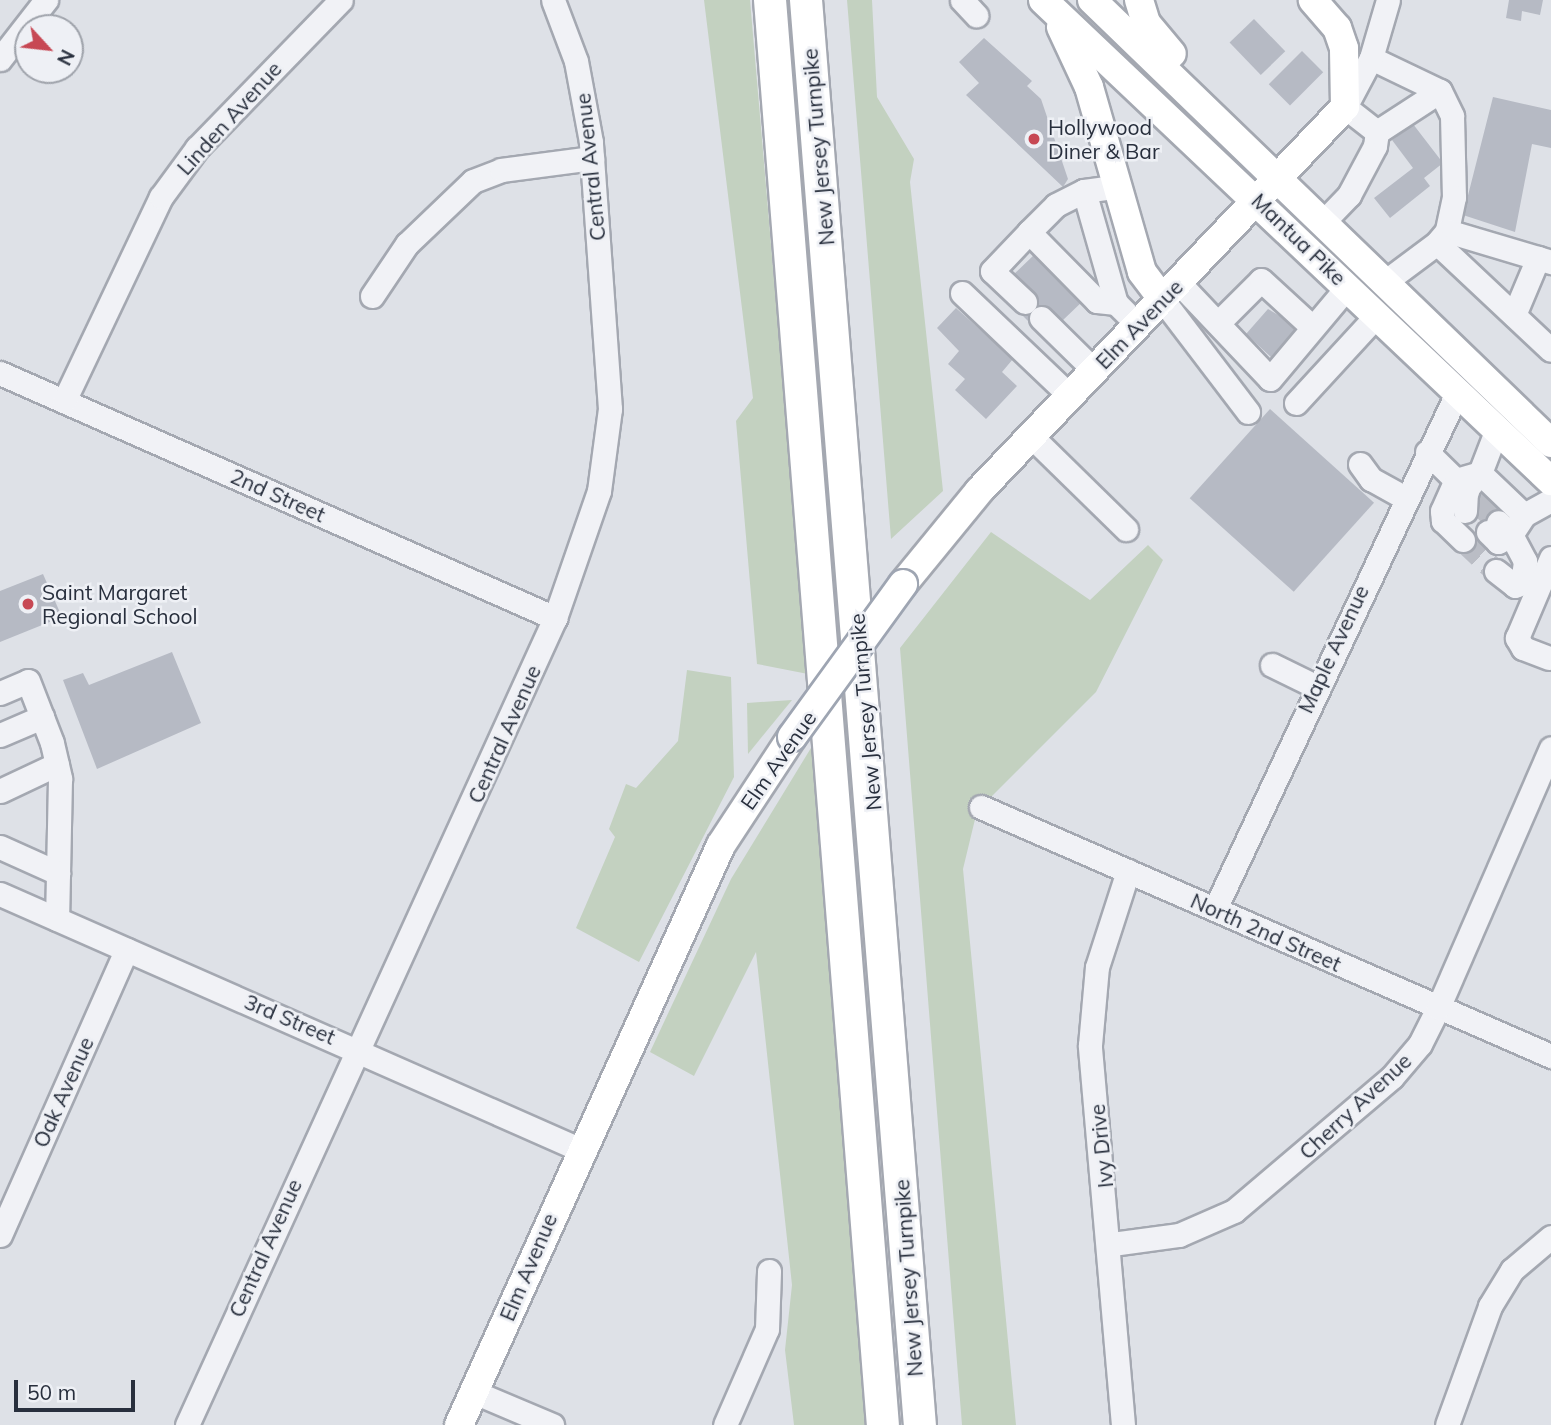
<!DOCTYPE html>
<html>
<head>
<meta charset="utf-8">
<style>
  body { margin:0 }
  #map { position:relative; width:1551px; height:1425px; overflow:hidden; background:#dee1e7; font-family:Mulish,sans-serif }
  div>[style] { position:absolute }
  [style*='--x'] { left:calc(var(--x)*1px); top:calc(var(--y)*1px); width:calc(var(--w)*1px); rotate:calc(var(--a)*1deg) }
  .green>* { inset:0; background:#c3d1c0 }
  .building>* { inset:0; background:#b6bac4; transform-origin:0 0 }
  .minor-tunnel>* { height:23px; margin-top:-11.5px; transform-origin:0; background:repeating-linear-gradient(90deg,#babdc5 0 23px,transparent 0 34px) }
  .roads { filter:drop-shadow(2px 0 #a4a8b1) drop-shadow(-2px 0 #a4a8b1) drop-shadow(0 2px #a4a8b1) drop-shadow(0 -2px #a4a8b1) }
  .minor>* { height:23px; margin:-11.5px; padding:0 11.5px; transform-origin:11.5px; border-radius:11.5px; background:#f1f2f6 }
  .major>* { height:28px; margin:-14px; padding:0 14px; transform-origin:14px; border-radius:14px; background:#fff }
  .highway>* { height:32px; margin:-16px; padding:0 16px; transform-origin:16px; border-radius:16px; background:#fff }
  .bridges { filter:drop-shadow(2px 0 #9ea5b2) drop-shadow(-2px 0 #9ea5b2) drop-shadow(0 2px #9ea5b2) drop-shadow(0 -2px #9ea5b2) }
  .major-bridge>* { height:28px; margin:-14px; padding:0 14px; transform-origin:14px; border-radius:14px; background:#fff }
  .dots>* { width:19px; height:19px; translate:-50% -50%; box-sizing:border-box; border:4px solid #eef0f5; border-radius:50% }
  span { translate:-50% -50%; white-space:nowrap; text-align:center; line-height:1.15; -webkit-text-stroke:5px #eef0f5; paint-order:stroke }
  .street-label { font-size:21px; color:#282f3d }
  .poi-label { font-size:21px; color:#282f3d }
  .left { translate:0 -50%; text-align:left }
  .north { position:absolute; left:14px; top:14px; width:70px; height:70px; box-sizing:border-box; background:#eef0f5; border:2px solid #9fa3ab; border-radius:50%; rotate:117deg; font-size:19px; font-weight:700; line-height:28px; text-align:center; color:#282f3d }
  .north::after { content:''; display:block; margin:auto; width:24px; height:32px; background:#c74854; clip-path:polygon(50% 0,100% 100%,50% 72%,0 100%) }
  .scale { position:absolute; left:14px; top:1380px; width:121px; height:32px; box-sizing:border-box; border:4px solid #282f3d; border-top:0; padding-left:9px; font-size:21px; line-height:24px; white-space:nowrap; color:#282f3d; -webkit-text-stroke:5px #eef0f5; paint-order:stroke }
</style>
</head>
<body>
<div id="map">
  <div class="green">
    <div style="clip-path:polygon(704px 0,750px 0,808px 674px,757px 664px,736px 421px,753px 398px)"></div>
    <div style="clip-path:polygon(847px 0,872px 0,877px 97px,914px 159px,910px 182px,943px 491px,891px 539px)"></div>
    <div style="clip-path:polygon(991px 532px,1090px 600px,1148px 545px,1163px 560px,1096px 692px,977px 811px,963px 869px,1016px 1425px,962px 1425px,900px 648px)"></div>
    <div style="clip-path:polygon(687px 670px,731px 677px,734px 777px,639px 962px,576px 928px,615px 837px,609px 829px,626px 784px,636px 788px,678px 741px)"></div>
    <div style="clip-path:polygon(792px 700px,748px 754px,747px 703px)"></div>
    <div style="clip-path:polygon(814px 743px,868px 1425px,794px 1425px,785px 1350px,792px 1285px,756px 952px,694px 1076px,650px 1052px,731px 879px)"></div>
  </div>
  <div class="building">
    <div style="clip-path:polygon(1509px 0,1543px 0,1540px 15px,1522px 11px,1521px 21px,1506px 18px)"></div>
    <div style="left:1254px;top:19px;width:45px;height:34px;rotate:46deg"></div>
    <div style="clip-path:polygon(984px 38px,1032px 81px,1027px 86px,1041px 99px,1068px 179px,1063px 187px,966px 95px,979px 83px,959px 62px)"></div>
    <div style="left:1302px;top:51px;width:30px;height:47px;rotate:45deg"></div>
    <div style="clip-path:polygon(1493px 97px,1551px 110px,1551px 148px,1532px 144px,1515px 232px,1463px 215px)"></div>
    <div style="clip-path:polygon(1413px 124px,1443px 163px,1424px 178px,1430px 186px,1390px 218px,1374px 198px,1413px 168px,1392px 140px)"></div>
    <div style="clip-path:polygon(1035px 254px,1085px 299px,1062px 321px,1050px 310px,1033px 326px,1017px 310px,1033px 294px,1013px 275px)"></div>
    <div style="clip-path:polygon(956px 308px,1013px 359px,1002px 372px,1017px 386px,986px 419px,955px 390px,965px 379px,948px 364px,959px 351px,937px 328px)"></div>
    <div style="clip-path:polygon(1268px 309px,1299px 327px,1290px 338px,1305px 351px,1287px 372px,1246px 334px)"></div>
    <div style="left:1270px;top:409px;width:140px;height:120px;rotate:42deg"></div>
    <div style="clip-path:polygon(43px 574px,62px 617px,0 642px,0 591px)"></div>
    <div style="clip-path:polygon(172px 652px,201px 723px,97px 769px,63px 680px,83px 673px,89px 685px)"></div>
  </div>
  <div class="minor-tunnel">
    <div style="--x:1476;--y:500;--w:31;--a:45"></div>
    <div style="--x:1463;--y:540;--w:45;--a:43.2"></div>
  </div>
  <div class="roads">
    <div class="minor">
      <div style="--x:962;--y:0;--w:21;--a:47"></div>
      <div style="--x:1371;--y:58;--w:76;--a:25.6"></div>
      <div style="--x:1440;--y:91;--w:28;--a:64"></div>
      <div style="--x:1452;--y:116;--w:81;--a:88.6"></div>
      <div style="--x:1454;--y:197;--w:35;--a:102"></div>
      <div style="--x:1447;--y:231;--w:109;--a:16.6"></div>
      <div style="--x:0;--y:59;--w:75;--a:-52.1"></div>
      <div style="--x:1377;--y:132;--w:75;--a:-33.1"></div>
      <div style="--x:1084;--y:191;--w:116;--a:74.1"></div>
      <div style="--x:1116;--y:303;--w:14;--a:45"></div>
      <div style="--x:1325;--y:220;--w:35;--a:-46"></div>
      <div style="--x:1349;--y:195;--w:55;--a:-62"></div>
      <div style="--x:1375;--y:146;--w:14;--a:-82"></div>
      <div style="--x:1377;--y:132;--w:41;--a:-142"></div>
      <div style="--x:1345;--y:107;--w:55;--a:-62"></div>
      <div style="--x:1371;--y:58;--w:60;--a:-73.7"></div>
      <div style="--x:1447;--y:231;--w:16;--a:130"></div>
      <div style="--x:1437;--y:243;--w:156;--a:43.2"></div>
      <div style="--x:1029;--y:232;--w:38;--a:-45"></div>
      <div style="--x:1056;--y:205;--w:31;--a:-27"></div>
      <div style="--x:1084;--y:191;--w:34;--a:-8"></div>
      <div style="--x:1386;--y:281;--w:64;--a:-36.7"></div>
      <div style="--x:1179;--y:283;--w:132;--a:46.5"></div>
      <div style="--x:1270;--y:379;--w:121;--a:-50"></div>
      <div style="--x:962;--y:293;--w:149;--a:43.6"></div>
      <div style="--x:372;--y:296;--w:63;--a:-56.1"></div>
      <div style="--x:407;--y:244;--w:91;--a:-43.7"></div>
      <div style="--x:473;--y:181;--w:30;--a:-21"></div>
      <div style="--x:501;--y:170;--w:92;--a:-7.5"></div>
      <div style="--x:1162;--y:299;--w:142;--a:52.7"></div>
      <div style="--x:1025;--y:302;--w:45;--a:-136.8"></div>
      <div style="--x:992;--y:271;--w:54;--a:-46.5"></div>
      <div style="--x:1029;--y:232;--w:97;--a:45.4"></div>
      <div style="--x:1097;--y:301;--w:19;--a:6"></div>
      <div style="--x:1514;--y:315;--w:62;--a:-67.2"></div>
      <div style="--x:1041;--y:318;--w:74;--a:44.5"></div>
      <div style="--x:1219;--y:322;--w:59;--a:-45"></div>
      <div style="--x:1261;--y:280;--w:68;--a:42.6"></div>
      <div style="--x:0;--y:373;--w:607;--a:23.82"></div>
      <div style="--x:64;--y:401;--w:226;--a:-64.6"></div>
      <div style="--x:161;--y:197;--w:61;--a:-53.7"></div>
      <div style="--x:197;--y:148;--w:206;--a:-45.8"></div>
      <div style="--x:1296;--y:403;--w:120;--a:-47.4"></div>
      <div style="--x:1031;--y:436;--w:133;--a:44.4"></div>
      <div style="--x:1427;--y:452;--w:56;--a:44.3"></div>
      <div style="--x:1360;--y:464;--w:19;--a:54"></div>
      <div style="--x:1371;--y:479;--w:39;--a:29"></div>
      <div style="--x:1480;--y:473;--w:61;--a:43.7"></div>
      <div style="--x:1465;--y:511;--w:21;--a:-87"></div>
      <div style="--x:1466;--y:490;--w:22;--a:-51"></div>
      <div style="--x:1480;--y:473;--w:47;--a:-68.9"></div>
      <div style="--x:1488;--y:532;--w:14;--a:45"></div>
      <div style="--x:1498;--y:542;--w:15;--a:-28"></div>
      <div style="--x:1511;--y:535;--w:18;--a:-135"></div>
      <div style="--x:1463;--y:540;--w:28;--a:-136"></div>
      <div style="--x:1443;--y:521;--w:10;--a:-96"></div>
      <div style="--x:1442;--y:511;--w:34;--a:-66"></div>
      <div style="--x:1456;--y:480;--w:25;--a:-16"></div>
      <div style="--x:1496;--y:571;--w:24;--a:38"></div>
      <div style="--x:1515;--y:586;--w:8;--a:-23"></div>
      <div style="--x:1522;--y:583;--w:22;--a:-82"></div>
      <div style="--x:1525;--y:561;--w:30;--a:-118"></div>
      <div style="--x:1511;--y:535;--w:24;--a:-57"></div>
      <div style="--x:1524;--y:515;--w:31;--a:-29"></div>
      <div style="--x:1549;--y:658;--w:28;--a:-159"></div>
      <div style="--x:1523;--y:648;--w:12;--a:-121"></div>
      <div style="--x:1517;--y:638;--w:87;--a:-67"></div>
      <div style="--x:1272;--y:665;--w:48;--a:26"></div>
      <div style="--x:0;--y:693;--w:30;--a:-23"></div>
      <div style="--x:28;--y:681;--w:66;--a:68.8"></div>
      <div style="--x:52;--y:743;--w:37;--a:77"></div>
      <div style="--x:60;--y:779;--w:140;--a:91.2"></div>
      <div style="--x:0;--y:735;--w:46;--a:-23.2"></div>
      <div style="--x:0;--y:791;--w:63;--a:-25.3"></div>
      <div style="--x:981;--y:807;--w:622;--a:23.6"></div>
      <div style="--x:0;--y:847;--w:64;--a:24.1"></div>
      <div style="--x:0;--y:894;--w:633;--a:23.77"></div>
      <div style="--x:1215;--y:909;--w:572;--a:-64.87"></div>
      <div style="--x:0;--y:1235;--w:312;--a:-66.1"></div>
      <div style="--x:1112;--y:1244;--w:68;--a:-7.7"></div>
      <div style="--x:1179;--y:1235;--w:60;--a:-23.6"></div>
      <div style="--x:1234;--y:1211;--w:207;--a:-40.3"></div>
      <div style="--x:1392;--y:1077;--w:43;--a:-49.7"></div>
      <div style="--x:1420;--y:1044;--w:40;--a:-63.4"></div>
      <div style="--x:1438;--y:1008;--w:283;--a:-66.5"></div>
      <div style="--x:474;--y:1392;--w:85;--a:22.9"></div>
      <div style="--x:187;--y:1425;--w:887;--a:-65.49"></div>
      <div style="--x:555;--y:618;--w:134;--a:-70.9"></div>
      <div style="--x:599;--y:491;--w:83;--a:-82.4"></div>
      <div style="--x:610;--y:409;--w:268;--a:-94.1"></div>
      <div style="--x:591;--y:142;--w:82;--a:-100.5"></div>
      <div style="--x:576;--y:61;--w:65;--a:-110.7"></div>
      <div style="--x:725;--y:1425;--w:105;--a:-66.4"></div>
      <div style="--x:767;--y:1329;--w:58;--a:-88"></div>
      <div style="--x:1123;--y:1425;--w:381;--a:-95"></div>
      <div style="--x:1090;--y:1045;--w:78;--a:-84.9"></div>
      <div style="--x:1097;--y:967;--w:101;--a:-72.1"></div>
      <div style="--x:1447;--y:1425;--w:127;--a:-70.1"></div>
      <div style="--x:1490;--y:1306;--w:42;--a:-58.6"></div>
      <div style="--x:1512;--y:1270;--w:51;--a:-40.2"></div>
    </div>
    <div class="major">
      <div style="--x:1043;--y:0;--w:700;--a:43.44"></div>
      <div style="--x:1092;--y:0;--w:638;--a:43.98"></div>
      <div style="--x:1139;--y:0;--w:24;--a:73"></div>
      <div style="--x:1146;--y:23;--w:40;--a:50"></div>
      <div style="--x:1061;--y:27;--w:66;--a:65"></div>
      <div style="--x:1089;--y:87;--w:192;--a:74"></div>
      <div style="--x:1142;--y:272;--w:34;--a:53"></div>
      <div style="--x:903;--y:584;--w:120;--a:-50.7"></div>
      <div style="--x:979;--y:491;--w:530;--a:-46.37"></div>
      <div style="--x:1345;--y:107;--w:59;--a:-91"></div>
      <div style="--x:1344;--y:48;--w:21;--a:-109"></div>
      <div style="--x:1337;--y:28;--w:37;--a:-131"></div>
      <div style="--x:459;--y:1425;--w:636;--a:-65.69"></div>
      <div style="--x:721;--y:845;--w:129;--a:-56.7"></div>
    </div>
    <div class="highway">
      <div style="--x:770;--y:0;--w:1429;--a:85.47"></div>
      <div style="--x:806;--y:0;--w:1430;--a:85.43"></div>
    </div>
  </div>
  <div class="bridges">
    <div class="major-bridge">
      <div style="--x:792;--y:737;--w:189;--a:-54"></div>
    </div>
  </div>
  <div class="dots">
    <div style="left:1034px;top:139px;background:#c74854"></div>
    <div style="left:28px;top:604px;background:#c74854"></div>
  </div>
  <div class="street-label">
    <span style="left:229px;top:118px;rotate:-48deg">Linden Avenue</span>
    <span style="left:818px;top:147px;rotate:-95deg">New Jersey Turnpike</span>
    <span style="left:590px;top:167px;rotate:-96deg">Central Avenue</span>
    <span style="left:1299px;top:239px;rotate:44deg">Mantua Pike</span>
    <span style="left:1139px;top:324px;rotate:-46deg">Elm Avenue</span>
    <span style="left:278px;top:495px;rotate:24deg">2nd Street</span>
    <span style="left:1333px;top:649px;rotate:-65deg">Maple Avenue</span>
    <span style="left:865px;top:712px;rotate:-95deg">New Jersey Turnpike</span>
    <span style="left:504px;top:734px;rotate:-66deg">Central Avenue</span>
    <span style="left:778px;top:760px;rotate:-55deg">Elm Avenue</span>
    <span style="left:1266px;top:932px;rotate:24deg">North 2nd Street</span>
    <span style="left:290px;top:1019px;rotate:23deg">3rd Street</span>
    <span style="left:63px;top:1092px;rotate:-66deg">Oak Avenue</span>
    <span style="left:1355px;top:1106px;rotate:-43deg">Cherry Avenue</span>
    <span style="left:1101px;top:1146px;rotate:-96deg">Ivy Drive</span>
    <span style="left:265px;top:1248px;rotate:-66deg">Central Avenue</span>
    <span style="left:528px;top:1267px;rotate:-67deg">Elm Avenue</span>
    <span style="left:908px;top:1278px;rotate:-94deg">New Jersey Turnpike</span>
  </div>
  <div class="poi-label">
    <span class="left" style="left:1048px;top:139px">Hollywood<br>Diner &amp; Bar</span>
    <span class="left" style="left:42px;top:604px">Saint Margaret<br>Regional School</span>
  </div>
  <div class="north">N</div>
  <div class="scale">50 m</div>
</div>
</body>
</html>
